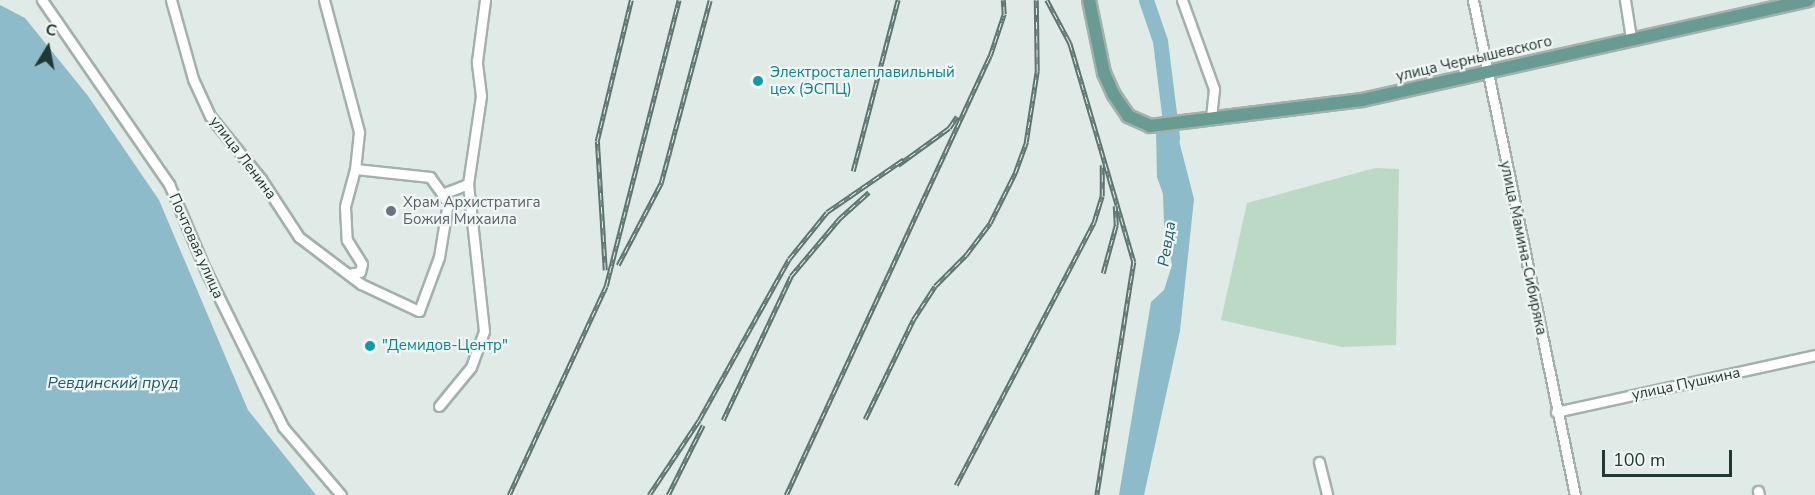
<!DOCTYPE html>
<html>
<head>
<meta charset="utf-8">
<style>
  body { margin:0 }
  #map { position:relative; width:1815px; height:495px; overflow:hidden; background:#e0eae6; font-family:"Nunito Sans",sans-serif }
  div>[style] { position:absolute }
  [style*='--x'] { left:calc(var(--x)*1px); top:calc(var(--y)*1px); width:calc(var(--w)*1px); rotate:calc(var(--a)*1deg) }
  .green>* { inset:0; background:#bbd9c5 }
  .water>* { inset:0; background:#8dbbca }
  .river>* { height:15px; margin:-7.5px; padding:0 7.5px; transform-origin:7.5px; border-radius:7.5px; background:#8dbbca }
  .roads { filter:drop-shadow(2px 0 #a3b1ad) drop-shadow(-2px 0 #a3b1ad) drop-shadow(0 2px #a3b1ad) drop-shadow(0 -2px #a3b1ad) }
  .minor>* { height:9px; margin:-4.5px; padding:0 4.5px; transform-origin:4.5px; border-radius:4.5px; background:#fff }
  .major>* { height:12px; margin:-6px; padding:0 6px; transform-origin:6px; border-radius:6px; background:#699b92 }
  .rail>* { height:4.5px; margin-top:-2.25px; transform-origin:0; background:repeating-linear-gradient(90deg,#f0f6f4 0 7px,#5d7470 0 14px); box-sizing:border-box; border-block:2px solid #5d7470 }
  .dots>* { width:16px; height:16px; translate:-50% -50%; box-sizing:border-box; border:3px solid #f0f6f4; border-radius:50% }
  span { translate:-50% -50%; white-space:nowrap; text-align:center; line-height:1.15; -webkit-text-stroke:4.5px #f0f6f4; paint-order:stroke }
  .street-label { font-size:15px; color:#223834 }
  .culture-label { font-size:15px; color:#0d838f }
  .left { translate:0 -50%; text-align:left }
  .worship-label { font-size:15px; color:#5b616d }
  .water-label { font-size:16px; color:#225b6e; font-style:italic }
  .north { position:absolute; left:18px; top:18px; width:60px; height:60px; -webkit-text-stroke:4px #f0f6f4; paint-order:stroke; rotate:10deg; font-size:16px; font-weight:700; line-height:24px; text-align:center; color:#223834 }
  .north::after { content:''; display:block; margin:auto; width:21px; height:27px; background:#223834; clip-path:polygon(50% 0,100% 100%,50% 72%,0 100%) }
  .scale { position:absolute; left:1602px; top:450px; width:130px; height:27px; box-sizing:border-box; border:3px solid #223834; border-top:0; padding-left:8px; font-size:18px; line-height:21px; white-space:nowrap; color:#223834; -webkit-text-stroke:4px #f0f6f4; paint-order:stroke }
</style>
</head>
<body>
<div id="map">
  <div class="green">
    <div style="clip-path:polygon(1375px 168px,1399px 169px,1396px 345px,1342px 347px,1221px 320px,1247px 203px)"></div>
  </div>
  <div class="water">
    <div style="clip-path:polygon(0 5px,25px 18px,88px 96px,159px 200px,248px 410px,316px 495px,0 495px)"></div>
    <div style="clip-path:polygon(1176px 129px,1194px 199px,1180px 331px,1144px 495px,1119px 495px,1151px 302px,1164px 290px,1172px 265px,1164px 225px,1163px 194px,1157px 177px,1156px 131px)"></div>
  </div>
  <div class="river">
    <div style="--x:1146;--y:0;--w:43;--a:71.1"></div>
    <div style="--x:1160;--y:41;--w:98;--a:82.9"></div>
  </div>
  <div class="roads">
    <div class="minor">
      <div style="--x:42;--y:0;--w:224;--a:55.4"></div>
      <div style="--x:169;--y:184;--w:95;--a:67"></div>
      <div style="--x:206;--y:271;--w:174;--a:63.7"></div>
      <div style="--x:283;--y:427;--w:89;--a:49.5"></div>
      <div style="--x:171;--y:0;--w:82;--a:74.4"></div>
      <div style="--x:193;--y:79;--w:41;--a:65.3"></div>
      <div style="--x:210;--y:116;--w:81;--a:51"></div>
      <div style="--x:261;--y:179;--w:69;--a:56.8"></div>
      <div style="--x:299;--y:237;--w:78;--a:37.2"></div>
      <div style="--x:361;--y:284;--w:64;--a:25"></div>
      <div style="--x:419;--y:311;--w:58;--a:-69.7"></div>
      <div style="--x:439;--y:257;--w:56;--a:-80.7"></div>
      <div style="--x:448;--y:202;--w:31;--a:-126"></div>
      <div style="--x:430;--y:177;--w:75;--a:-173.9"></div>
      <div style="--x:324;--y:0;--w:137;--a:75.1"></div>
      <div style="--x:359;--y:132;--w:37;--a:96"></div>
      <div style="--x:355;--y:169;--w:39;--a:105"></div>
      <div style="--x:345;--y:207;--w:33;--a:87"></div>
      <div style="--x:347;--y:240;--w:28;--a:58"></div>
      <div style="--x:362;--y:264;--w:8;--a:104"></div>
      <div style="--x:360;--y:272;--w:12;--a:171"></div>
      <div style="--x:1182;--y:0;--w:95;--a:70.2"></div>
      <div style="--x:1214;--y:89;--w:30;--a:96"></div>
      <div style="--x:1473;--y:0;--w:505;--a:78.36"></div>
      <div style="--x:1625;--y:0;--w:38;--a:81"></div>
      <div style="--x:442;--y:194;--w:28;--a:-21"></div>
      <div style="--x:439;--y:406;--w:50;--a:-50.6"></div>
      <div style="--x:471;--y:367;--w:38;--a:-70"></div>
      <div style="--x:484;--y:331;--w:148;--a:-96.2"></div>
      <div style="--x:468;--y:184;--w:89;--a:-81.6"></div>
      <div style="--x:481;--y:96;--w:35;--a:-97"></div>
      <div style="--x:477;--y:61;--w:62;--a:-82.5"></div>
      <div style="--x:1556;--y:412;--w:265;--a:-12.4"></div>
      <div style="--x:1319;--y:462;--w:34;--a:76"></div>
      <div style="--x:1758;--y:491;--w:4;--a:76"></div>
    </div>
    <div class="major">
      <div style="--x:1089;--y:0;--w:75;--a:78.4"></div>
      <div style="--x:1104;--y:73;--w:24;--a:66"></div>
      <div style="--x:1114;--y:95;--w:25;--a:56"></div>
      <div style="--x:1128;--y:116;--w:24;--a:24"></div>
      <div style="--x:1150;--y:126;--w:214;--a:-7"></div>
      <div style="--x:1362;--y:100;--w:457;--a:-12.6"></div>
    </div>
  </div>
  <div class="rail">
    <div style="--x:1047;--y:0;--w:49;--a:61.9"></div>
    <div style="--x:1070;--y:43;--w:228;--a:73.7"></div>
    <div style="--x:1134;--y:262;--w:236;--a:99"></div>
    <div style="--x:898;--y:165;--w:63;--a:-36"></div>
    <div style="--x:949;--y:128;--w:14;--a:-56"></div>
    <div style="--x:853;--y:171;--w:177;--a:-75.3"></div>
    <div style="--x:618;--y:265;--w:93;--a:-62.3"></div>
    <div style="--x:661;--y:183;--w:189;--a:-75"></div>
    <div style="--x:605;--y:270;--w:129;--a:-93.5"></div>
    <div style="--x:597;--y:141;--w:145;--a:-76.4"></div>
    <div style="--x:1103;--y:273;--w:50;--a:-74.8"></div>
    <div style="--x:1116;--y:225;--w:19;--a:-93"></div>
    <div style="--x:865;--y:419;--w:110;--a:-64.1"></div>
    <div style="--x:913;--y:320;--w:40;--a:-57.1"></div>
    <div style="--x:935;--y:286;--w:44;--a:-45"></div>
    <div style="--x:966;--y:255;--w:40;--a:-53"></div>
    <div style="--x:990;--y:223;--w:56;--a:-63.4"></div>
    <div style="--x:1015;--y:173;--w:33;--a:-70"></div>
    <div style="--x:1026;--y:142;--w:72;--a:-81.2"></div>
    <div style="--x:1037;--y:71;--w:71;--a:-90.8"></div>
    <div style="--x:723;--y:420;--w:159;--a:-64.7"></div>
    <div style="--x:791;--y:276;--w:75;--a:-49.9"></div>
    <div style="--x:839;--y:219;--w:40;--a:-42"></div>
    <div style="--x:956;--y:485;--w:297;--a:-62.3"></div>
    <div style="--x:1094;--y:222;--w:27;--a:-73"></div>
    <div style="--x:1102;--y:196;--w:31;--a:-90"></div>
    <div style="--x:509;--y:495;--w:230;--a:-65.1"></div>
    <div style="--x:606;--y:286;--w:295;--a:-75.7"></div>
    <div style="--x:649;--y:495;--w:90;--a:-56.3"></div>
    <div style="--x:699;--y:420;--w:184;--a:-60.8"></div>
    <div style="--x:789;--y:259;--w:60;--a:-51"></div>
    <div style="--x:827;--y:212;--w:93;--a:-34.5"></div>
    <div style="--x:668;--y:495;--w:78;--a:-63.4"></div>
    <div style="--x:786;--y:495;--w:484;--a:-65.1"></div>
    <div style="--x:990;--y:56;--w:44;--a:-71.6"></div>
    <div style="--x:1004;--y:14;--w:14;--a:-94"></div>
  </div>
  <div class="dots">
    <div style="left:758px;top:81px;background:#0f9aa8"></div>
    <div style="left:391px;top:211px;background:#6b7280"></div>
    <div style="left:370px;top:346px;background:#0f9aa8"></div>
  </div>
  <div class="street-label">
    <span style="left:1474px;top:59px;rotate:-13deg">улица Чернышевского</span>
    <span style="left:243px;top:158px;rotate:53deg">улица Ленина</span>
    <span style="left:196px;top:246px;rotate:66deg">Почтовая улица</span>
    <span style="left:1523px;top:248px;rotate:78deg">улица Мамина-Сибиряка</span>
    <span style="left:1686px;top:384px;rotate:-12deg">улица Пушкина</span>
  </div>
  <div class="culture-label">
    <span class="left" style="left:770px;top:81px">Электросталеплавильный<br>цех (ЭСПЦ)</span>
    <span class="left" style="left:382px;top:346px">"Демидов-Центр"</span>
  </div>
  <div class="worship-label">
    <span class="left" style="left:403px;top:211px">Храм Архистратига<br>Божия Михаила</span>
  </div>
  <div class="water-label">
    <span style="left:1167px;top:244px;rotate:-81deg">Ревда</span>
    <span style="left:113px;top:383px">Ревдинский пруд</span>
  </div>
  <div class="north">С</div>
  <div class="scale">100 m</div>
</div>
</body>
</html>
